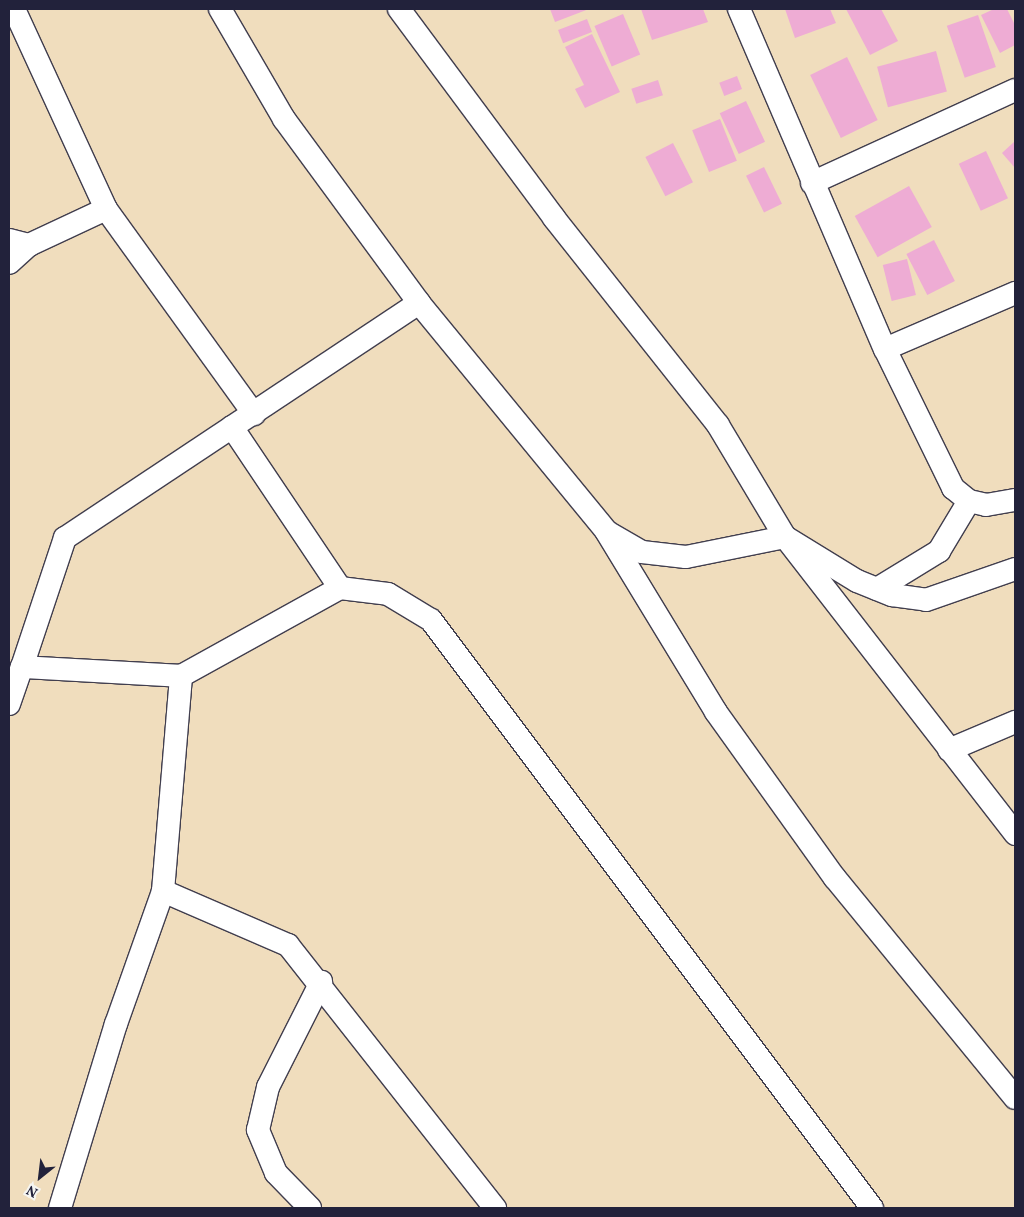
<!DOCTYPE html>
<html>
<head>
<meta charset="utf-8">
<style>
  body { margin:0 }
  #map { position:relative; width:1024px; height:1217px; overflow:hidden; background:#f0ddbd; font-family:Vollkorn,serif }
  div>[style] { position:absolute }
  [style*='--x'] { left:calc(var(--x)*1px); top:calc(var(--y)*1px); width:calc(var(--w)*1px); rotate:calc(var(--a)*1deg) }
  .building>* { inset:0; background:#eeacd4; transform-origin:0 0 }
  .roads { filter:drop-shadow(1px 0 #413e4e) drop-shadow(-1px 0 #413e4e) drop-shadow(0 1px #413e4e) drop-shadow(0 -1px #413e4e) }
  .minor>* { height:22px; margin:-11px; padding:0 11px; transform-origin:11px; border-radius:11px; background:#fff }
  span { translate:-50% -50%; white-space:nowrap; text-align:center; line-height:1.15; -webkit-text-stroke:5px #f6f6f2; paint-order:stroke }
  .frame { position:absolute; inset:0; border:10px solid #22223b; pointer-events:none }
  .north { position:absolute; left:15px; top:1152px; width:50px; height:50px; -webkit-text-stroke:4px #f6f6f2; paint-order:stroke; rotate:209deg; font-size:14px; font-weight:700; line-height:20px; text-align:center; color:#22223b }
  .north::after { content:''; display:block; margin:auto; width:18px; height:22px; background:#22223b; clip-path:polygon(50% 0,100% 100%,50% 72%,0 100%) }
</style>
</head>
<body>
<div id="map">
  <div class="building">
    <div style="clip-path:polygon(550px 9px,589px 9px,555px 22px)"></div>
    <div style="clip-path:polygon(641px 9px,703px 9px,708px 22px,652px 40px)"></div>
    <div style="clip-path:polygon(785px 9px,830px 9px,836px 23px,795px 38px)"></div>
    <div style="clip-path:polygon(846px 9px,881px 9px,898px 41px,870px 55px)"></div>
    <div style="clip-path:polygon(994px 9px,1007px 9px,1015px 25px,1015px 45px,1000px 53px,981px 15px)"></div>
    <div style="left:623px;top:14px;width:44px;height:31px;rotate:67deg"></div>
    <div style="left:978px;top:15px;width:55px;height:33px;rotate:71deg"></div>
    <div style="left:587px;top:19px;width:14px;height:31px;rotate:69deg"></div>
    <div style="clip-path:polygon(592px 34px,620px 92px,585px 108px,575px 89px,584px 85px,565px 47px)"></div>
    <div style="left:936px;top:51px;width:42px;height:61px;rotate:75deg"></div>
    <div style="left:847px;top:57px;width:70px;height:41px;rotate:64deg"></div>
    <div style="left:737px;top:76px;width:14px;height:19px;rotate:69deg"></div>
    <div style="left:658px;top:80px;width:16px;height:28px;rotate:72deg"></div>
    <div style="left:746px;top:101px;width:45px;height:29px;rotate:65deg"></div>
    <div style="left:720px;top:119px;width:45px;height:30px;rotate:68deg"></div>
    <div style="clip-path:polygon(1015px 141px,1015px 168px,1002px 153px)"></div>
    <div style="left:673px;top:143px;width:44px;height:31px;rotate:63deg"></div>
    <div style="left:986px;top:151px;width:52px;height:30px;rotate:65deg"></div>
    <div style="left:764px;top:167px;width:41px;height:20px;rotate:64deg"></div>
    <div style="left:909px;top:186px;width:47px;height:62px;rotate:61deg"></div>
    <div style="left:934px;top:240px;width:46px;height:31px;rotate:63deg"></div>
    <div style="left:907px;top:259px;width:37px;height:25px;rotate:76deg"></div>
  </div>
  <div class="roads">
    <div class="minor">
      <div style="--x:14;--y:9;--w:220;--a:65.3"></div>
      <div style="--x:220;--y:9;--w:127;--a:59.8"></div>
      <div style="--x:284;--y:119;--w:228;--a:53.7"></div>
      <div style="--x:419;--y:303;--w:295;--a:50.6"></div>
      <div style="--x:606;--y:531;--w:212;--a:58.7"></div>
      <div style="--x:716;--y:712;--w:204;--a:54.4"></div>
      <div style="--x:835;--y:878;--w:284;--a:50.7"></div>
      <div style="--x:399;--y:9;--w:260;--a:53.4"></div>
      <div style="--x:554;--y:218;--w:264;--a:51.6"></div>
      <div style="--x:718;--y:425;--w:131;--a:59.1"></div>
      <div style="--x:785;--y:537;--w:376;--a:52.2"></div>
      <div style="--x:739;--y:9;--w:370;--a:66.8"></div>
      <div style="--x:885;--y:349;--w:155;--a:63.9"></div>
      <div style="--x:953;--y:488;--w:21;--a:39"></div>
      <div style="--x:969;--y:501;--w:17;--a:13"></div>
      <div style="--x:986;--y:505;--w:29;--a:-10"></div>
      <div style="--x:812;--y:183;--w:223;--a:-24.6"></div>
      <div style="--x:9;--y:240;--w:21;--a:14"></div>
      <div style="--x:29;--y:245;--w:85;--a:-25.1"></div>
      <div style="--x:106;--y:209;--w:253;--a:54.2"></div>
      <div style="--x:9;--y:263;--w:27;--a:-42"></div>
      <div style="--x:885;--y:349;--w:142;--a:-23.3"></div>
      <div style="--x:609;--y:533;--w:38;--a:30"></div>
      <div style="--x:642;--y:552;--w:44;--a:6.5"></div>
      <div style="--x:686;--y:557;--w:101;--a:-11.4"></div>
      <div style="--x:785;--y:537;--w:84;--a:31.4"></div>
      <div style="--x:857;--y:581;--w:38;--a:22"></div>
      <div style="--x:892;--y:595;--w:34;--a:8"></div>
      <div style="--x:926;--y:600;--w:94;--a:-19.2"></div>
      <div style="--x:340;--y:588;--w:48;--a:7.1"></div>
      <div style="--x:388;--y:594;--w:50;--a:31.2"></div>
      <div style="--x:431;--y:620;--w:735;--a:53.13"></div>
      <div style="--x:877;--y:589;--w:73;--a:-31.5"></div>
      <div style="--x:939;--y:551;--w:58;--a:-59"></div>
      <div style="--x:22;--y:667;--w:136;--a:-71.6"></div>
      <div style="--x:65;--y:538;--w:425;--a:-33.6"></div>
      <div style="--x:9;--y:704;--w:39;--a:-71"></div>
      <div style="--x:22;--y:667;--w:159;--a:3.2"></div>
      <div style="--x:181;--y:676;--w:182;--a:-29"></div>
      <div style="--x:340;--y:588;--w:194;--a:-123.9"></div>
      <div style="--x:949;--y:750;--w:72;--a:-23"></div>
      <div style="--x:163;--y:891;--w:136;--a:23.4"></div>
      <div style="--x:288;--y:945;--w:335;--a:51.8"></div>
      <div style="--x:60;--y:1208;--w:192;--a:-73.1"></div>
      <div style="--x:116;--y:1024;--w:141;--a:-70.5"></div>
      <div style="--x:163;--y:891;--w:216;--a:-85.2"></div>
      <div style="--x:310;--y:1208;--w:49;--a:-134.2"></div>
      <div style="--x:276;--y:1173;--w:47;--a:-112.7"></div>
      <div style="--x:258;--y:1130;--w:44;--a:-76.9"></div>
      <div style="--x:268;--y:1087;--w:118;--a:-63.2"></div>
    </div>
  </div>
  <div class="frame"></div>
  <div class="north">N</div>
</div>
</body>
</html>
